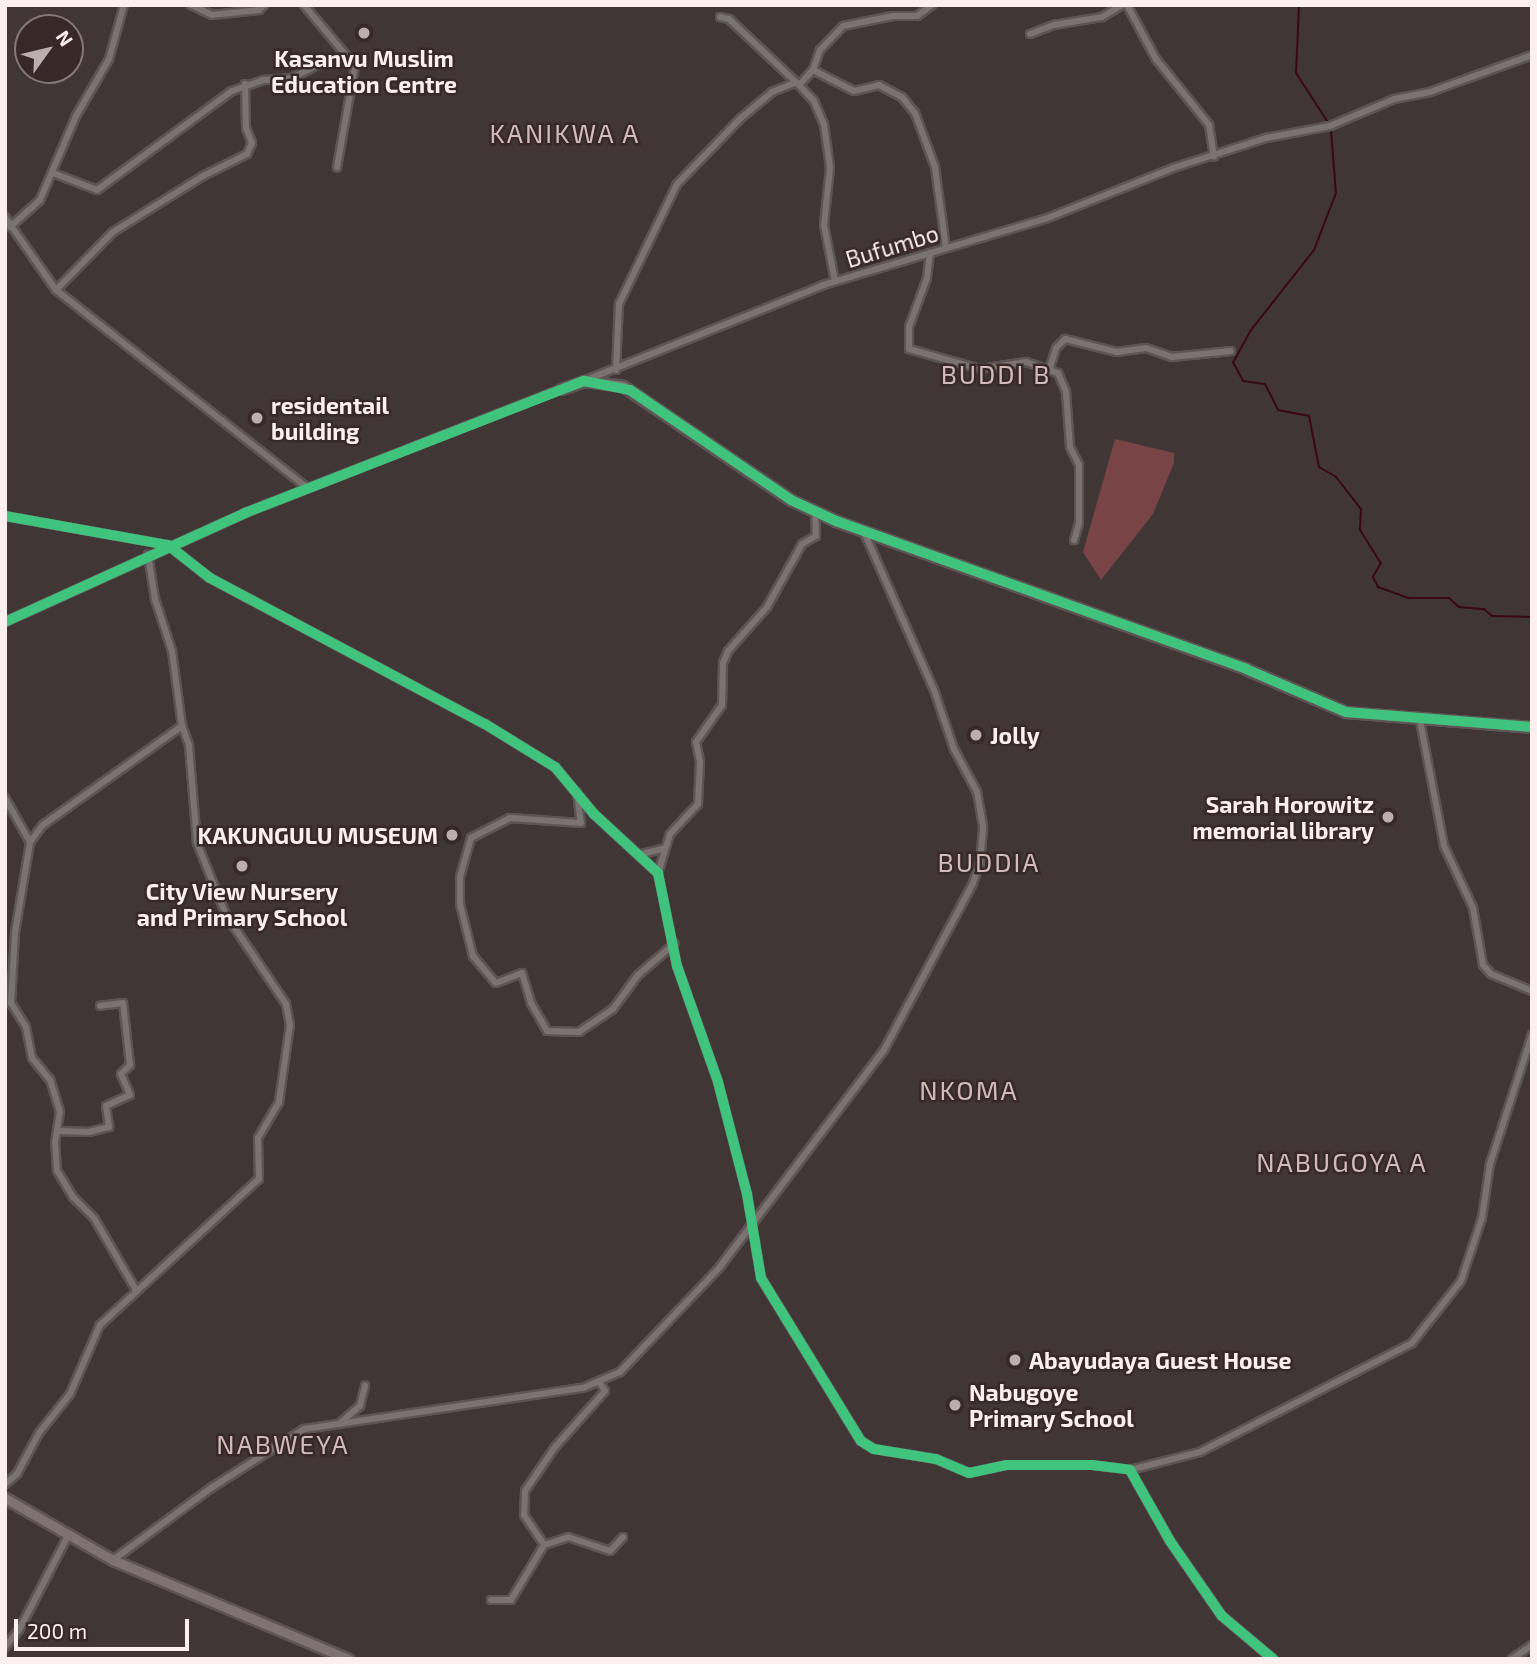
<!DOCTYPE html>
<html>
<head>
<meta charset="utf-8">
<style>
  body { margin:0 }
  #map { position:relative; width:1537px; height:1664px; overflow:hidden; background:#403636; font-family:"Exo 2",sans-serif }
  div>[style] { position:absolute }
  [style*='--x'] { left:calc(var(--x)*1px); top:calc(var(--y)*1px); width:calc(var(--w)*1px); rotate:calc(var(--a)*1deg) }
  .green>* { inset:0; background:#794446 }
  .stream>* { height:2px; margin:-1px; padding:0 1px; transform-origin:1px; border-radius:1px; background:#3a0810 }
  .roads { filter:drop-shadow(2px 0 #5d5555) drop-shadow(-2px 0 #5d5555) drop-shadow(0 2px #5d5555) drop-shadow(0 -2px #5d5555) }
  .street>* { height:6px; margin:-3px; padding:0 3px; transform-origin:3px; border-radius:3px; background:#7b7272 }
  .secondary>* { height:9px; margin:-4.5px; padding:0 4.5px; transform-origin:4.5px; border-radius:4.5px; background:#7e7272 }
  .cycleway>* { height:10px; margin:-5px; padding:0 5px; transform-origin:5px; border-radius:5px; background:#40c37c }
  .dots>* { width:19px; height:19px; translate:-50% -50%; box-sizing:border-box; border:4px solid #392828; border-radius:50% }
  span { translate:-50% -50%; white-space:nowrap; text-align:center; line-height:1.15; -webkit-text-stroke:5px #392828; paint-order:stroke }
  .poi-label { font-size:23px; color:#fbefef; font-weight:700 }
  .left { translate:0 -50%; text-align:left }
  .right { translate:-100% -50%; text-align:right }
  .street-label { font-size:23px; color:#fbefef }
  .quarter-label { font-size:26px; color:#d1bbbb; letter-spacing:2px }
  .frame { position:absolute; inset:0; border:7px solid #fbefef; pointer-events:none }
  .north { position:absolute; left:14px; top:14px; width:70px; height:70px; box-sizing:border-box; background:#392828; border:2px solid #877878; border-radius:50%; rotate:56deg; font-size:19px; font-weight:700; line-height:28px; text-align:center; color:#fbefef }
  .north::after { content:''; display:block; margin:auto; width:24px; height:32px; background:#baaeae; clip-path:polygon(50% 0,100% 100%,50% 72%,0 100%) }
  .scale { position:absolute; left:14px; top:1619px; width:175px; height:32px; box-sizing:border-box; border:4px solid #fbefef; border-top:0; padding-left:9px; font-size:21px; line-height:24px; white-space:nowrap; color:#fbefef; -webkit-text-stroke:5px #392828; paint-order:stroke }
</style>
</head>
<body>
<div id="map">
  <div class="green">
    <div style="clip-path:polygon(1115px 439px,1174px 453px,1174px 463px,1153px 514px,1101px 580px,1083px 552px)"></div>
  </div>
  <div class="stream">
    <div style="--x:1299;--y:5;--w:68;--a:92.5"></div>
    <div style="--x:1296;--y:73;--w:61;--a:57.1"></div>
    <div style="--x:1331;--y:130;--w:63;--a:85.5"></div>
    <div style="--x:1336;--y:193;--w:61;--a:111.1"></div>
    <div style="--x:1314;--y:250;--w:102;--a:128.2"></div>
    <div style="--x:1251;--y:330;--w:37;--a:119"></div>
    <div style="--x:1233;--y:362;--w:21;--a:62"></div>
    <div style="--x:1243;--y:381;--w:22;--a:8"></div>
    <div style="--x:1265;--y:384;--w:29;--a:63"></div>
    <div style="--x:1278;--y:410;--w:32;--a:11"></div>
    <div style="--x:1309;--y:416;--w:52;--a:78.9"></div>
    <div style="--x:1319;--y:467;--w:20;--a:30"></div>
    <div style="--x:1336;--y:477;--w:41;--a:52"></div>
    <div style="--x:1361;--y:509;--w:21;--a:93"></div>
    <div style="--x:1360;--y:530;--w:39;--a:58"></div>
    <div style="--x:1381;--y:563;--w:16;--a:120"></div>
    <div style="--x:1373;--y:577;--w:11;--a:63"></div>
    <div style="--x:1378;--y:587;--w:33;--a:20"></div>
    <div style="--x:1409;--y:598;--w:40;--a:0"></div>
    <div style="--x:1449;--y:598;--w:13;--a:42"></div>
    <div style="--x:1459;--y:607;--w:25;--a:5"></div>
    <div style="--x:1484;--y:609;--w:11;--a:41"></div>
    <div style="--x:1492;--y:616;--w:40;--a:1.4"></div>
  </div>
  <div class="roads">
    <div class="street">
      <div style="--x:191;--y:5;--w:23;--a:25"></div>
      <div style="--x:212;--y:15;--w:47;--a:-6.1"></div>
      <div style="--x:259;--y:10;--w:7;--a:-45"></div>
      <div style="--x:304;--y:5;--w:80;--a:50.1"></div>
      <div style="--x:355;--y:66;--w:103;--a:100.1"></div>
      <div style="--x:1127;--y:5;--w:61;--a:61.8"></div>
      <div style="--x:1156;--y:59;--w:85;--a:51.2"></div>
      <div style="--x:1209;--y:125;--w:32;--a:81"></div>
      <div style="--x:720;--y:17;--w:9;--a:13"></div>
      <div style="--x:729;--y:19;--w:96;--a:43.3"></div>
      <div style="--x:799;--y:85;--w:21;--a:-47"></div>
      <div style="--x:813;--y:70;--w:46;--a:27.1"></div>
      <div style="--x:854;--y:91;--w:26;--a:-13"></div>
      <div style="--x:879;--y:85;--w:26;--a:28"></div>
      <div style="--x:902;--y:97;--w:21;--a:51"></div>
      <div style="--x:915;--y:113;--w:58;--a:69.7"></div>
      <div style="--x:935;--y:167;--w:82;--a:82.3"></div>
      <div style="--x:1030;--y:34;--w:26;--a:-21"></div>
      <div style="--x:1054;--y:25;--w:49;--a:-9.5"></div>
      <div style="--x:1102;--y:17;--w:23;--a:-31"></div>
      <div style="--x:813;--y:70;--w:21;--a:-71"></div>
      <div style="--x:820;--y:50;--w:33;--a:-46"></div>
      <div style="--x:843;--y:26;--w:51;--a:-11.3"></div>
      <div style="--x:893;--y:16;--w:24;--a:0"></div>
      <div style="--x:917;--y:16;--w:19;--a:-36"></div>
      <div style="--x:799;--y:85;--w:22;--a:47"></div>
      <div style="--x:814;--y:101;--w:25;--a:67"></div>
      <div style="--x:824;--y:124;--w:44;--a:82.2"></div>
      <div style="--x:830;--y:168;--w:57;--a:96"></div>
      <div style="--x:824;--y:225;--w:57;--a:78.9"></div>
      <div style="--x:53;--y:173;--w:47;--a:21.1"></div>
      <div style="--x:97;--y:190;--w:167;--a:-36.3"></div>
      <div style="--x:232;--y:91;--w:34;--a:-19"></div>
      <div style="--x:264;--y:80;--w:28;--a:-4"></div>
      <div style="--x:292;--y:78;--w:36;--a:-27"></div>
      <div style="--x:5;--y:217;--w:89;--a:55.1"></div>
      <div style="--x:56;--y:290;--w:320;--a:38.2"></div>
      <div style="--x:10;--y:227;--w:40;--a:-42"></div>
      <div style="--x:40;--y:200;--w:91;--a:-66.8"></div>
      <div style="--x:76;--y:116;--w:66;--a:-59.9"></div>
      <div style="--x:109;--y:59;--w:56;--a:-74.5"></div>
      <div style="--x:930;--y:253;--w:25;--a:97"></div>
      <div style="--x:927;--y:278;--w:52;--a:110.2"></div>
      <div style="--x:909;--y:327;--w:22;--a:90"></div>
      <div style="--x:909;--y:349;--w:74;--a:15.7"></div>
      <div style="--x:980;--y:369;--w:47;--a:-8.7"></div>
      <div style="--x:1026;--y:362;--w:34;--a:19"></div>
      <div style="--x:1058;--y:373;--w:21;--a:67"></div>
      <div style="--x:1066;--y:392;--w:55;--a:85.8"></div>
      <div style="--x:1070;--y:447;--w:20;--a:63"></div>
      <div style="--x:1079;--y:465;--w:58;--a:90"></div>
      <div style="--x:1079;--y:523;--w:18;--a:106"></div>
      <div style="--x:56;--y:290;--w:81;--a:-45.5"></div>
      <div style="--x:113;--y:232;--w:106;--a:-31.9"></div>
      <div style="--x:203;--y:176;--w:49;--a:-26.6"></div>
      <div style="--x:247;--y:154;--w:12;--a:-66"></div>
      <div style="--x:252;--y:143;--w:16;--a:-112"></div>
      <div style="--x:246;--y:128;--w:44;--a:-91.3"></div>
      <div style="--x:1050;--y:367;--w:20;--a:-72"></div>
      <div style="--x:1056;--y:348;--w:13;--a:-45"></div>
      <div style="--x:1065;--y:339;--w:54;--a:14"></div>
      <div style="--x:1117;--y:352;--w:29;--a:-8"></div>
      <div style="--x:1146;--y:348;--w:28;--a:19"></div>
      <div style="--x:1172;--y:357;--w:59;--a:-5.8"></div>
      <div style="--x:616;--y:370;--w:66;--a:-87.4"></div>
      <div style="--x:619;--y:304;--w:133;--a:-64.2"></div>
      <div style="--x:677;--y:184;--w:92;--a:-45.9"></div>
      <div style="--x:741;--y:118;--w:40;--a:-40"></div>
      <div style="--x:772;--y:92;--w:24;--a:-22"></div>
      <div style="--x:586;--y:380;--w:255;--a:-21.8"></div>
      <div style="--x:823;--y:285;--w:232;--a:-16.6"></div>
      <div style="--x:1045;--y:219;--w:138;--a:-21.7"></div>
      <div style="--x:1173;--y:168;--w:98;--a:-17.9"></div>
      <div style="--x:1266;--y:138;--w:65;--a:-10.6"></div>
      <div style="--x:1330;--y:126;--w:69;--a:-22.9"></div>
      <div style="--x:1394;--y:99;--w:37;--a:-11"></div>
      <div style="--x:1430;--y:92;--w:109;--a:-19.9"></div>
      <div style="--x:5;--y:516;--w:166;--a:10.1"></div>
      <div style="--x:168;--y:545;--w:53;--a:38.2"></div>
      <div style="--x:210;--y:578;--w:311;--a:28"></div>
      <div style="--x:485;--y:724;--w:82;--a:31.6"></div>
      <div style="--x:555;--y:767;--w:61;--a:50.3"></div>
      <div style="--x:594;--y:814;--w:87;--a:42.7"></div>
      <div style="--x:658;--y:873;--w:95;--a:78.5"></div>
      <div style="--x:677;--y:966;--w:123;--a:70.5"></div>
      <div style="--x:718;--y:1082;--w:116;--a:75.5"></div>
      <div style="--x:747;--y:1194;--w:85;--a:80.5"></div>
      <div style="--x:761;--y:1278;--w:191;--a:58.5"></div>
      <div style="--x:861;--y:1441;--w:15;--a:32"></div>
      <div style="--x:874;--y:1449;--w:63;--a:9.2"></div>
      <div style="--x:936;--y:1459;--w:36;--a:23"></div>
      <div style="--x:969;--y:1473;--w:39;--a:-12"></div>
      <div style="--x:1007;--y:1465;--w:85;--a:0"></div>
      <div style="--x:1092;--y:1465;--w:38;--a:7"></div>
      <div style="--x:1130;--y:1470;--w:81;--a:60.6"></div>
      <div style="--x:1170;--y:1541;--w:91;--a:55.3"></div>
      <div style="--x:1222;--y:1616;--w:67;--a:40.1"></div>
      <div style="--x:5;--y:622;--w:264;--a:-24.4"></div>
      <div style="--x:245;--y:513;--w:339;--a:-21.4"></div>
      <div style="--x:1420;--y:721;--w:127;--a:79.1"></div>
      <div style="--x:1444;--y:846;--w:68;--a:64.9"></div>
      <div style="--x:1473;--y:908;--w:58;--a:80"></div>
      <div style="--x:1483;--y:965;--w:12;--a:48"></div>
      <div style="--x:1491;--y:974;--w:44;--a:22.5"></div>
      <div style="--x:577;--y:792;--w:31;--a:83"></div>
      <div style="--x:581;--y:823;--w:71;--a:-176"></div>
      <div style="--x:510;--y:818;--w:44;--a:152.9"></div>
      <div style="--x:471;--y:838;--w:41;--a:105.8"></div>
      <div style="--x:460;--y:877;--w:27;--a:90"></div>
      <div style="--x:460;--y:904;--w:54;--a:76"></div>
      <div style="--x:473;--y:956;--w:35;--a:50"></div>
      <div style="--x:496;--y:983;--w:28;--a:-21"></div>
      <div style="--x:522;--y:973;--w:31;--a:73"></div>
      <div style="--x:531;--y:1003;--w:32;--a:60"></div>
      <div style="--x:547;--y:1031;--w:32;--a:2"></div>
      <div style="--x:579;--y:1032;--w:41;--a:-34.1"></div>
      <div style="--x:613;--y:1009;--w:42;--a:-53.7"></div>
      <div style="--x:638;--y:975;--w:48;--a:-40.7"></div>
      <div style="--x:5;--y:798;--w:51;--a:60.4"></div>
      <div style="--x:642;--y:854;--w:21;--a:-14"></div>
      <div style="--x:658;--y:873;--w:41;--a:-72.9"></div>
      <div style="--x:670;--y:834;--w:41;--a:-47"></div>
      <div style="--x:698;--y:804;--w:42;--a:-87.3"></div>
      <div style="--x:700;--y:762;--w:20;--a:-101"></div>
      <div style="--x:696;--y:742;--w:45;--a:-54.9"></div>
      <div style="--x:722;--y:705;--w:42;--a:-88.6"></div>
      <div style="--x:723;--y:663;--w:13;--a:-67"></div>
      <div style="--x:728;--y:651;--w:59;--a:-48.4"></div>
      <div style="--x:767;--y:607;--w:72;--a:-60.9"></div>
      <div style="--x:802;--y:544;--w:16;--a:-30"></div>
      <div style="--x:816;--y:536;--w:25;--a:-92"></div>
      <div style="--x:57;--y:1131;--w:32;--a:2"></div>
      <div style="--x:89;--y:1132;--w:21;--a:-14"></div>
      <div style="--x:109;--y:1127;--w:21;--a:-98"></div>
      <div style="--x:106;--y:1106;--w:26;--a:-25"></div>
      <div style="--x:130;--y:1095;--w:23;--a:-113"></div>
      <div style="--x:121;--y:1074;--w:13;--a:-45"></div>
      <div style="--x:130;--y:1065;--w:62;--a:-96.4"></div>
      <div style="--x:123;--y:1003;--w:23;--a:173"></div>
      <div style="--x:136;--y:1290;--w:83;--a:-120.3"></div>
      <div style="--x:94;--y:1218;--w:30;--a:-135"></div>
      <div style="--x:73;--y:1197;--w:31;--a:-121"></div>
      <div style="--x:57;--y:1170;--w:27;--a:-94"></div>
      <div style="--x:55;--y:1143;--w:31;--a:-81"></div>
      <div style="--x:60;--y:1112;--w:34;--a:-107"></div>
      <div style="--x:50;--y:1080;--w:28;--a:-129"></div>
      <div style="--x:32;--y:1058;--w:32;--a:-101"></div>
      <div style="--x:26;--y:1027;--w:28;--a:-122"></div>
      <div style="--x:11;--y:1003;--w:70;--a:-86.7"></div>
      <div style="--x:15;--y:933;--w:92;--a:-80.6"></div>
      <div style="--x:30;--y:842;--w:21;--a:-53"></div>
      <div style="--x:43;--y:825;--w:171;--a:-35.5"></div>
      <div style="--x:600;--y:1383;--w:9;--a:58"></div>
      <div style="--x:605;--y:1391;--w:75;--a:131.8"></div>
      <div style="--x:555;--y:1447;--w:53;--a:124.3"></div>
      <div style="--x:525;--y:1491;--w:24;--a:92"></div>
      <div style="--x:524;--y:1515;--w:36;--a:56"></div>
      <div style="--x:544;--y:1545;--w:25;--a:-18"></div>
      <div style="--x:568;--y:1537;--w:44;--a:18.4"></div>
      <div style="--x:610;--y:1551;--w:19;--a:-47"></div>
      <div style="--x:339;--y:1424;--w:28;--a:-41"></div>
      <div style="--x:360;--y:1406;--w:21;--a:-76"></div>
      <div style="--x:1130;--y:1470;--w:72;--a:-14.4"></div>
      <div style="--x:1200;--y:1452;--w:238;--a:-27.2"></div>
      <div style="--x:1412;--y:1343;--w:79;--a:-51.7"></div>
      <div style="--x:1461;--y:1281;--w:66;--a:-71.6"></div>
      <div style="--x:1482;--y:1218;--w:55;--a:-81.6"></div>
      <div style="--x:1490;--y:1164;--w:136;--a:-72"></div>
      <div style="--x:5;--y:1484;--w:16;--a:-40"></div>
      <div style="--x:17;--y:1474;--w:47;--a:-61.8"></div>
      <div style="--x:39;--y:1433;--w:50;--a:-51.5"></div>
      <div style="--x:70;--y:1394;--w:75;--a:-66.5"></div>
      <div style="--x:100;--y:1325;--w:216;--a:-42.6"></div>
      <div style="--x:259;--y:1179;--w:41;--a:-91.4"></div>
      <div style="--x:258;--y:1138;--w:42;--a:-59.7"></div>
      <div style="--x:279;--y:1102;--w:78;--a:-81.9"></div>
      <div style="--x:290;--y:1025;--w:21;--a:-101"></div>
      <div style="--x:286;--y:1004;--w:107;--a:-124"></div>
      <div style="--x:226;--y:915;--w:78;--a:-111.9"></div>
      <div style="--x:197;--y:843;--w:98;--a:-94.7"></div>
      <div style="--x:189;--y:745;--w:20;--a:-110"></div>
      <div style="--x:182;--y:726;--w:76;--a:-97.6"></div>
      <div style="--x:172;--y:651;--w:55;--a:-108.1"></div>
      <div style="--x:155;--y:599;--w:45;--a:-99"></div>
      <div style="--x:113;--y:1560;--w:122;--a:-36.3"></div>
      <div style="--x:211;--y:1488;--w:110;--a:-32.4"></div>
      <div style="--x:304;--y:1429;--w:282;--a:-8.4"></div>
      <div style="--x:583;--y:1388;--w:40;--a:-23.4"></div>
      <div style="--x:620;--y:1372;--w:144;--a:-46.4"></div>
      <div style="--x:719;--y:1268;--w:273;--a:-52.9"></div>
      <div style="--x:884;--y:1050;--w:189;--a:-61.9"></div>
      <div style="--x:973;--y:883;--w:21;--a:-71"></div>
      <div style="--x:980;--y:863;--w:37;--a:-85"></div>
      <div style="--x:983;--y:826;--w:35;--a:-100"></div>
      <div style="--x:977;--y:792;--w:49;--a:-118.1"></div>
      <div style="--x:954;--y:749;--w:62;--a:-108.7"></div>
      <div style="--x:934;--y:690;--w:173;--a:-113.9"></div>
      <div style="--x:491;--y:1600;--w:20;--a:0"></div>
      <div style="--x:511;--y:1600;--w:64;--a:-59"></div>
      <div style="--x:5;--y:1647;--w:22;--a:-51"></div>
      <div style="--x:19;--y:1630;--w:106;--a:-62.5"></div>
      <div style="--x:1512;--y:1659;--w:24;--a:-35"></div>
    </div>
    <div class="secondary">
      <div style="--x:561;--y:389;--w:24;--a:-19"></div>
      <div style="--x:584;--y:381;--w:39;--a:7"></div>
      <div style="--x:623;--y:386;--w:203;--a:34.2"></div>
      <div style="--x:791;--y:500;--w:50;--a:25"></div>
      <div style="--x:836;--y:521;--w:436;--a:19.8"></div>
      <div style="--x:1246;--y:669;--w:109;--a:23.3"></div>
      <div style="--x:1346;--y:712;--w:187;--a:4.6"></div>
      <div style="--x:5;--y:1498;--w:125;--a:29.9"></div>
      <div style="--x:113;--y:1560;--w:255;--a:22.8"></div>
    </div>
  </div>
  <div class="cycleway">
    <div style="--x:5;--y:516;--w:166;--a:10.1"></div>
    <div style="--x:168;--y:545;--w:53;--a:38.2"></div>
    <div style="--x:210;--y:578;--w:311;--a:28"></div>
    <div style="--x:485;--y:724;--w:82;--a:31.6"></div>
    <div style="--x:555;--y:767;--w:61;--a:50.3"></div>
    <div style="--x:594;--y:814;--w:87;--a:42.7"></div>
    <div style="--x:658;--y:873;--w:95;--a:78.5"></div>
    <div style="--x:677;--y:966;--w:123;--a:70.5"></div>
    <div style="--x:718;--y:1082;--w:116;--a:75.5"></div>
    <div style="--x:747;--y:1194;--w:85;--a:80.5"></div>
    <div style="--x:761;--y:1278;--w:191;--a:58.5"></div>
    <div style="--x:861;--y:1441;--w:15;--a:32"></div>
    <div style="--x:874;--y:1449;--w:63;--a:9.2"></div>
    <div style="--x:936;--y:1459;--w:36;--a:23"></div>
    <div style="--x:969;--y:1473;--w:39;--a:-12"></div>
    <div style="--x:1007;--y:1465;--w:85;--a:0"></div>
    <div style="--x:1092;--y:1465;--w:38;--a:7"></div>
    <div style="--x:1130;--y:1470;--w:81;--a:60.6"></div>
    <div style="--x:1170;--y:1541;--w:91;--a:55.3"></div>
    <div style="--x:1222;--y:1616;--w:67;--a:40.1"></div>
    <div style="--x:5;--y:622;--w:264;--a:-24.4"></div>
    <div style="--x:245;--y:513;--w:364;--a:-21.3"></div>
    <div style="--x:584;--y:381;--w:47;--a:11.1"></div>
    <div style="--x:630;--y:390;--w:195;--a:34.3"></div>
    <div style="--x:791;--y:500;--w:50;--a:25"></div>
    <div style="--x:836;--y:521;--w:436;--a:19.8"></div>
    <div style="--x:1246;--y:669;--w:109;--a:23.3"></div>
    <div style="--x:1346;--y:712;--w:187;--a:4.6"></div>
  </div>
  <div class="dots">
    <div style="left:364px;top:33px;background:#baaeae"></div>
    <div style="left:257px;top:418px;background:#baaeae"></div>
    <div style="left:976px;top:735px;background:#baaeae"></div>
    <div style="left:1388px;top:817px;background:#baaeae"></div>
    <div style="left:452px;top:835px;background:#baaeae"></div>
    <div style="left:242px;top:866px;background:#baaeae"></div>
    <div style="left:1015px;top:1360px;background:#baaeae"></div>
    <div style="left:955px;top:1405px;background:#baaeae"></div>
  </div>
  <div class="poi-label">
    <span style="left:364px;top:71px">Kasanvu Muslim<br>Education Centre</span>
    <span class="left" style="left:271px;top:418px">residentail<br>building</span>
    <span class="left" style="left:990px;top:735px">Jolly</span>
    <span class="right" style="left:1374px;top:817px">Sarah Horowitz<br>memorial library</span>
    <span class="right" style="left:438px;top:835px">KAKUNGULU MUSEUM</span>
    <span style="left:242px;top:904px">City View Nursery<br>and Primary School</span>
    <span class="left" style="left:1029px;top:1360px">Abayudaya Guest House</span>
    <span class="left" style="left:969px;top:1405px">Nabugoye<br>Primary School</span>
  </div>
  <div class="street-label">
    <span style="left:892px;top:246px;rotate:-17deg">Bufumbo</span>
  </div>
  <div class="quarter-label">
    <span style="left:565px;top:133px">KANIKWA A</span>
    <span style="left:996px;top:374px">BUDDI B</span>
    <span style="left:989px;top:862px">BUDDIA</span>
    <span style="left:969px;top:1090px">NKOMA</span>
    <span style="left:1342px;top:1162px">NABUGOYA A</span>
    <span style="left:283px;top:1444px">NABWEYA</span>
  </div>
  <div class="frame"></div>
  <div class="north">N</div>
  <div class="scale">200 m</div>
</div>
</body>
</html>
